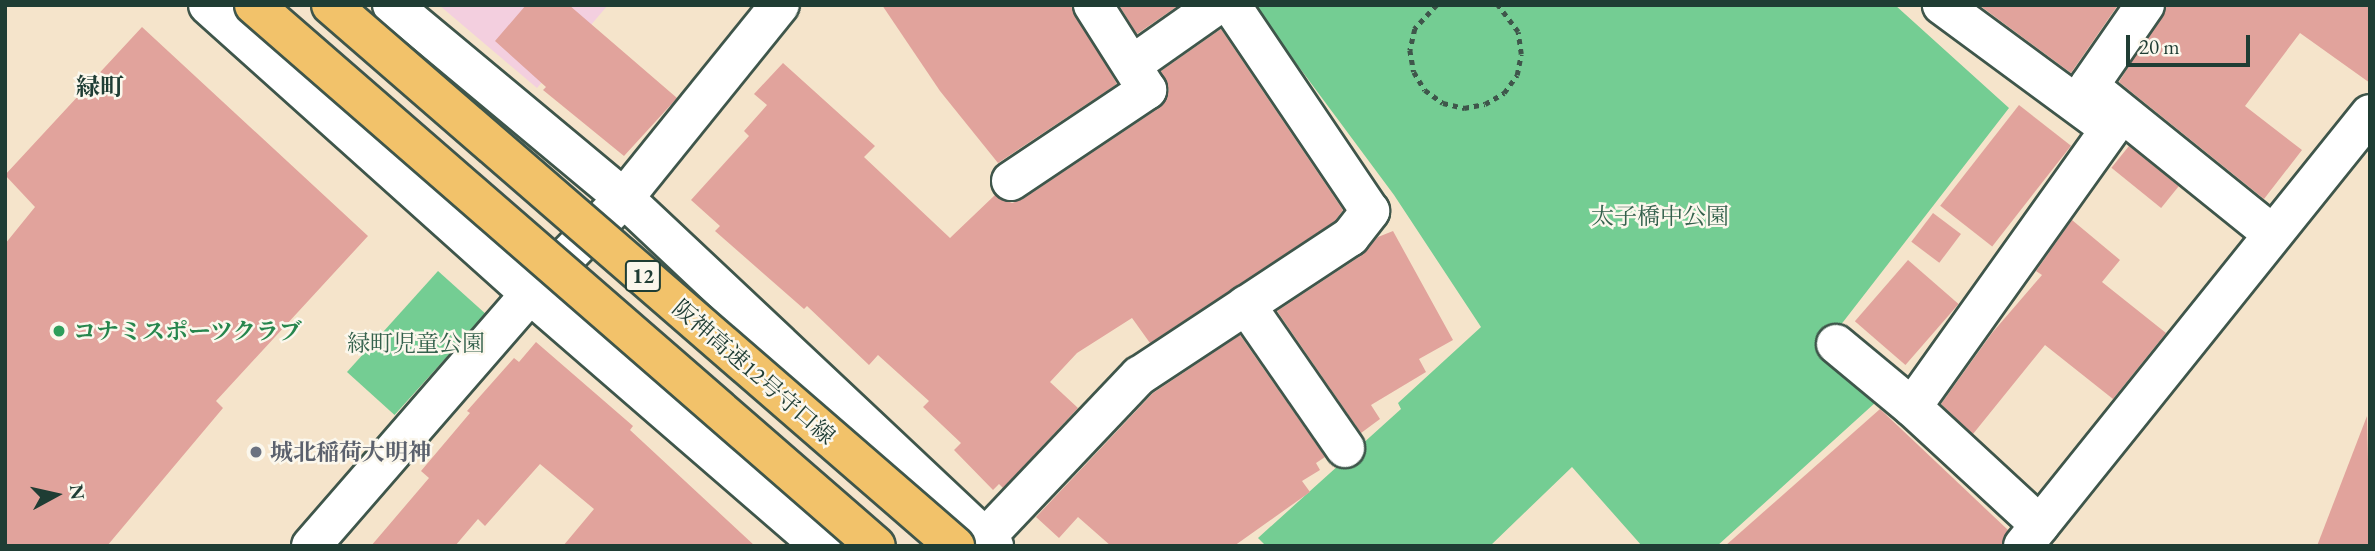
<!DOCTYPE html>
<html>
<head>
<meta charset="utf-8">
<style>
  body { margin:0 }
  #map { position:relative; width:2375px; height:551px; overflow:hidden; background:#f5e4cb; font-family:"EB Garamond","Noto Serif JP",serif }
  div>[style] { position:absolute }
  [style*='--x'] { left:calc(var(--x)*1px); top:calc(var(--y)*1px); width:calc(var(--w)*1px); rotate:calc(var(--a)*1deg) }
  .built>* { inset:0; background:#f3cfdf }
  .green>* { inset:0; background:#74cd93; transform-origin:0 0 }
  .building>* { inset:0; background:#e1a39c; transform-origin:0 0 }
  .path>* { height:4.5px; margin-top:-2.25px; transform-origin:0; background:repeating-linear-gradient(90deg,#3f564b 0 5px,transparent 0 10px) }
  .roads { filter:drop-shadow(2px 0 #3f564b) drop-shadow(-2px 0 #3f564b) drop-shadow(0 2px #3f564b) drop-shadow(0 -2px #3f564b) }
  .minor>* { height:38px; margin:-19px; padding:0 19px; transform-origin:19px; border-radius:19px; background:#fff }
  .bridges { filter:drop-shadow(2px 0 #3f564b) drop-shadow(-2px 0 #3f564b) drop-shadow(0 2px #3f564b) drop-shadow(0 -2px #3f564b) }
  .highway-bridge>* { height:38px; margin:-19px; padding:0 19px; transform-origin:19px; border-radius:19px; background:#f2c26a }
  .dots>* { width:19px; height:19px; translate:-50% -50%; box-sizing:border-box; border:4px solid #fbf7ec; border-radius:50% }
  span { translate:-50% -50%; white-space:nowrap; text-align:center; line-height:1.15; -webkit-text-stroke:5px #fbf7ec; paint-order:stroke }
  .shield-label span { padding:2px 5px; background:#fbf7ec; border:2px solid; border-radius:5px; -webkit-text-stroke-width:0 }
  .shield-label { font-size:21px; color:#1f3d34; font-weight:700 }
  .park-label { font-size:23px; color:#34614c }
  .leisure-label { font-size:23px; color:#27864d; font-weight:700 }
  .left { translate:0 -50%; text-align:left }
  .street-label { font-size:23px; color:#1f3d34 }
  .worship-label { font-size:23px; color:#5b616d; font-weight:700 }
  .neighbourhood-label { font-size:24px; color:#1f3d34; font-weight:700 }
  .frame { position:absolute; inset:0; border:7px solid #1f3d34; pointer-events:none }
  .north { position:absolute; left:21px; top:460px; width:70px; height:70px; -webkit-text-stroke:5px #fbf7ec; paint-order:stroke; rotate:82deg; font-size:19px; font-weight:700; line-height:28px; text-align:center; color:#1f3d34 }
  .north::after { content:''; display:block; margin:auto; width:24px; height:32px; background:#1f3d34; clip-path:polygon(50% 0,100% 100%,50% 72%,0 100%) }
  .scale { position:absolute; left:2126px; top:35px; width:124px; height:32px; box-sizing:border-box; border:4px solid #1f3d34; border-top:0; padding-left:9px; font-size:21px; line-height:24px; white-space:nowrap; color:#1f3d34; -webkit-text-stroke:5px #fbf7ec; paint-order:stroke }
</style>
</head>
<body>
<div id="map">
  <div class="built">
    <div style="clip-path:polygon(439px 5px,608px 5px,537px 88px)"></div>
  </div>
  <div class="green">
    <div style="clip-path:polygon(1253px 5px,1895px 5px,2009px 108px,1826px 344px,1876px 402px,1717px 546px,1642px 546px,1572px 467px,1490px 546px,1266px 546px,1258px 538px,1401px 409px,1398px 403px,1481px 327px,1394px 195px)"></div>
    <div style="left:438px;top:271px;width:64px;height:136px;rotate:42deg"></div>
  </div>
  <div class="building">
    <div style="clip-path:polygon(526px 5px,569px 5px,677px 98px,624px 156px,543px 90px,546px 87px,495px 41px)"></div>
    <div style="clip-path:polygon(882px 5px,1071px 5px,1117px 84px,998px 163px,940px 91px)"></div>
    <div style="clip-path:polygon(1119px 5px,1179px 5px,1137px 34px)"></div>
    <div style="clip-path:polygon(1979px 5px,2118px 5px,2071px 73px)"></div>
    <div style="clip-path:polygon(2167px 5px,2370px 5px,2370px 83px,2300px 33px,2245px 106px,2302px 150px,2264px 199px,2119px 82px)"></div>
    <div style="clip-path:polygon(142px 27px,368px 236px,216px 401px,223px 408px,107px 546px,5px 546px,5px 244px,35px 207px,5px 175px)"></div>
    <div style="clip-path:polygon(1221px 29px,1343px 210px,1335px 221px,1150px 343px,1132px 318px,1077px 353px,1050px 382px,1078px 408px,1003px 488px,999px 484px,993px 490px,954px 450px,961px 443px,923px 407px,929px 401px,878px 355px,869px 365px,807px 306px,804px 309px,715px 231px,720px 226px,691px 200px,749px 136px,744px 131px,767px 105px,754px 94px,783px 63px,875px 146px,864px 157px,950px 238px,995px 195px,1012px 203px,1023px 199px,1159px 108px,1169px 90px,1161px 71px)"></div>
    <div style="left:2019px;top:105px;width:66px;height:128px;rotate:38deg"></div>
    <div style="left:2129px;top:146px;width:64px;height:28px;rotate:39deg"></div>
    <div style="left:1933px;top:213px;width:35px;height:36px;rotate:37deg"></div>
    <div style="clip-path:polygon(2072px 220px,2120px 260px,2102px 282px,2166px 333px,2113px 399px,2045px 345px,1973px 434px,1941px 404px,1992px 333px,2042px 275px,2036px 271px)"></div>
    <div style="clip-path:polygon(1393px 231px,1453px 340px,1419px 359px,1426px 372px,1371px 405px,1380px 419px,1361px 433px,1277px 311px,1362px 255px,1378px 237px)"></div>
    <div style="left:1908px;top:260px;width:67px;height:81px;rotate:41deg"></div>
    <div style="clip-path:polygon(1240px 335px,1325px 457px,1316px 463px,1320px 470px,1302px 481px,1310px 492px,1234px 546px,1111px 546px,1078px 517px,1059px 538px,1036px 517px,1153px 393px)"></div>
    <div style="clip-path:polygon(536px 342px,633px 426px,630px 430px,755px 546px,563px 546px,594px 509px,540px 464px,485px 526px,478px 519px,455px 546px,371px 546px,429px 478px,421px 471px,470px 413px,467px 411px,514px 358px,519px 362px)"></div>
    <div style="clip-path:polygon(1880px 409px,2008px 530px,2002px 546px,1725px 546px)"></div>
    <div style="clip-path:polygon(2367px 416px,2370px 546px,2317px 546px)"></div>
  </div>
  <div class="path">
    <div style="--x:1437;--y:5;--w:33;--a:133"></div>
    <div style="--x:1415;--y:29;--w:22;--a:103"></div>
    <div style="--x:1410;--y:50;--w:22;--a:80"></div>
    <div style="--x:1414;--y:72;--w:21;--a:59"></div>
    <div style="--x:1425;--y:90;--w:22;--a:36"></div>
    <div style="--x:1443;--y:103;--w:22;--a:13"></div>
    <div style="--x:1464;--y:108;--w:21;--a:-11"></div>
    <div style="--x:1485;--y:104;--w:22;--a:-30"></div>
    <div style="--x:1504;--y:93;--w:22;--a:-54"></div>
    <div style="--x:1517;--y:75;--w:21;--a:-79"></div>
    <div style="--x:1521;--y:54;--w:22;--a:-98"></div>
    <div style="--x:1518;--y:32;--w:34;--a:-127"></div>
  </div>
  <div class="roads">
    <div class="minor">
      <div style="--x:208;--y:5;--w:433;--a:41.9"></div>
      <div style="--x:530;--y:294;--w:385;--a:40.9"></div>
      <div style="--x:392;--y:5;--w:302;--a:39.8"></div>
      <div style="--x:624;--y:198;--w:508;--a:43.24"></div>
      <div style="--x:2145;--y:5;--w:98;--a:124.7"></div>
      <div style="--x:2089;--y:86;--w:234;--a:38.9"></div>
      <div style="--x:1133;--y:64;--w:103;--a:-35.1"></div>
      <div style="--x:1011;--y:181;--w:164;--a:-33.8"></div>
      <div style="--x:1147;--y:90;--w:101;--a:-122.4"></div>
      <div style="--x:1246;--y:305;--w:174;--a:55.3"></div>
      <div style="--x:1836;--y:344;--w:99;--a:39.7"></div>
      <div style="--x:1912;--y:407;--w:174;--a:42.7"></div>
      <div style="--x:1912;--y:407;--w:341;--a:-54.5"></div>
      <div style="--x:2110;--y:129;--w:209;--a:-143.6"></div>
      <div style="--x:985;--y:538;--w:224;--a:-46.5"></div>
      <div style="--x:1139;--y:376;--w:253;--a:-33.4"></div>
      <div style="--x:1350;--y:237;--w:33;--a:-52"></div>
      <div style="--x:1370;--y:211;--w:249;--a:-124"></div>
      <div style="--x:311;--y:546;--w:334;--a:-49"></div>
      <div style="--x:530;--y:294;--w:134;--a:-45.6"></div>
      <div style="--x:624;--y:198;--w:248;--a:-51.1"></div>
      <div style="--x:2023;--y:546;--w:554;--a:-51.23"></div>
    </div>
  </div>
  <div class="bridges">
    <div class="highway-bridge">
      <div style="--x:254;--y:5;--w:824;--a:41.02"></div>
      <div style="--x:331;--y:5;--w:826;--a:40.92"></div>
    </div>
  </div>
  <div class="dots">
    <div style="left:59px;top:331px;background:#2e9e5b"></div>
    <div style="left:256px;top:452px;background:#6b7280"></div>
  </div>
  <div class="shield-label">
    <span style="left:643px;top:276px">12</span>
  </div>
  <div class="park-label">
    <span style="left:1660px;top:216px">太子橋中公園</span>
    <span style="left:416px;top:343px">緑町児童公園</span>
  </div>
  <div class="leisure-label">
    <span class="left" style="left:73px;top:331px">コナミスポーツクラブ</span>
  </div>
  <div class="street-label">
    <span style="left:754px;top:372px;rotate:41deg">阪神高速12号守口線</span>
  </div>
  <div class="worship-label">
    <span class="left" style="left:270px;top:452px">城北稲荷大明神</span>
  </div>
  <div class="neighbourhood-label">
    <span style="left:100px;top:87px">緑町</span>
  </div>
  <div class="frame"></div>
  <div class="north">N</div>
  <div class="scale">20 m</div>
</div>
</body>
</html>
